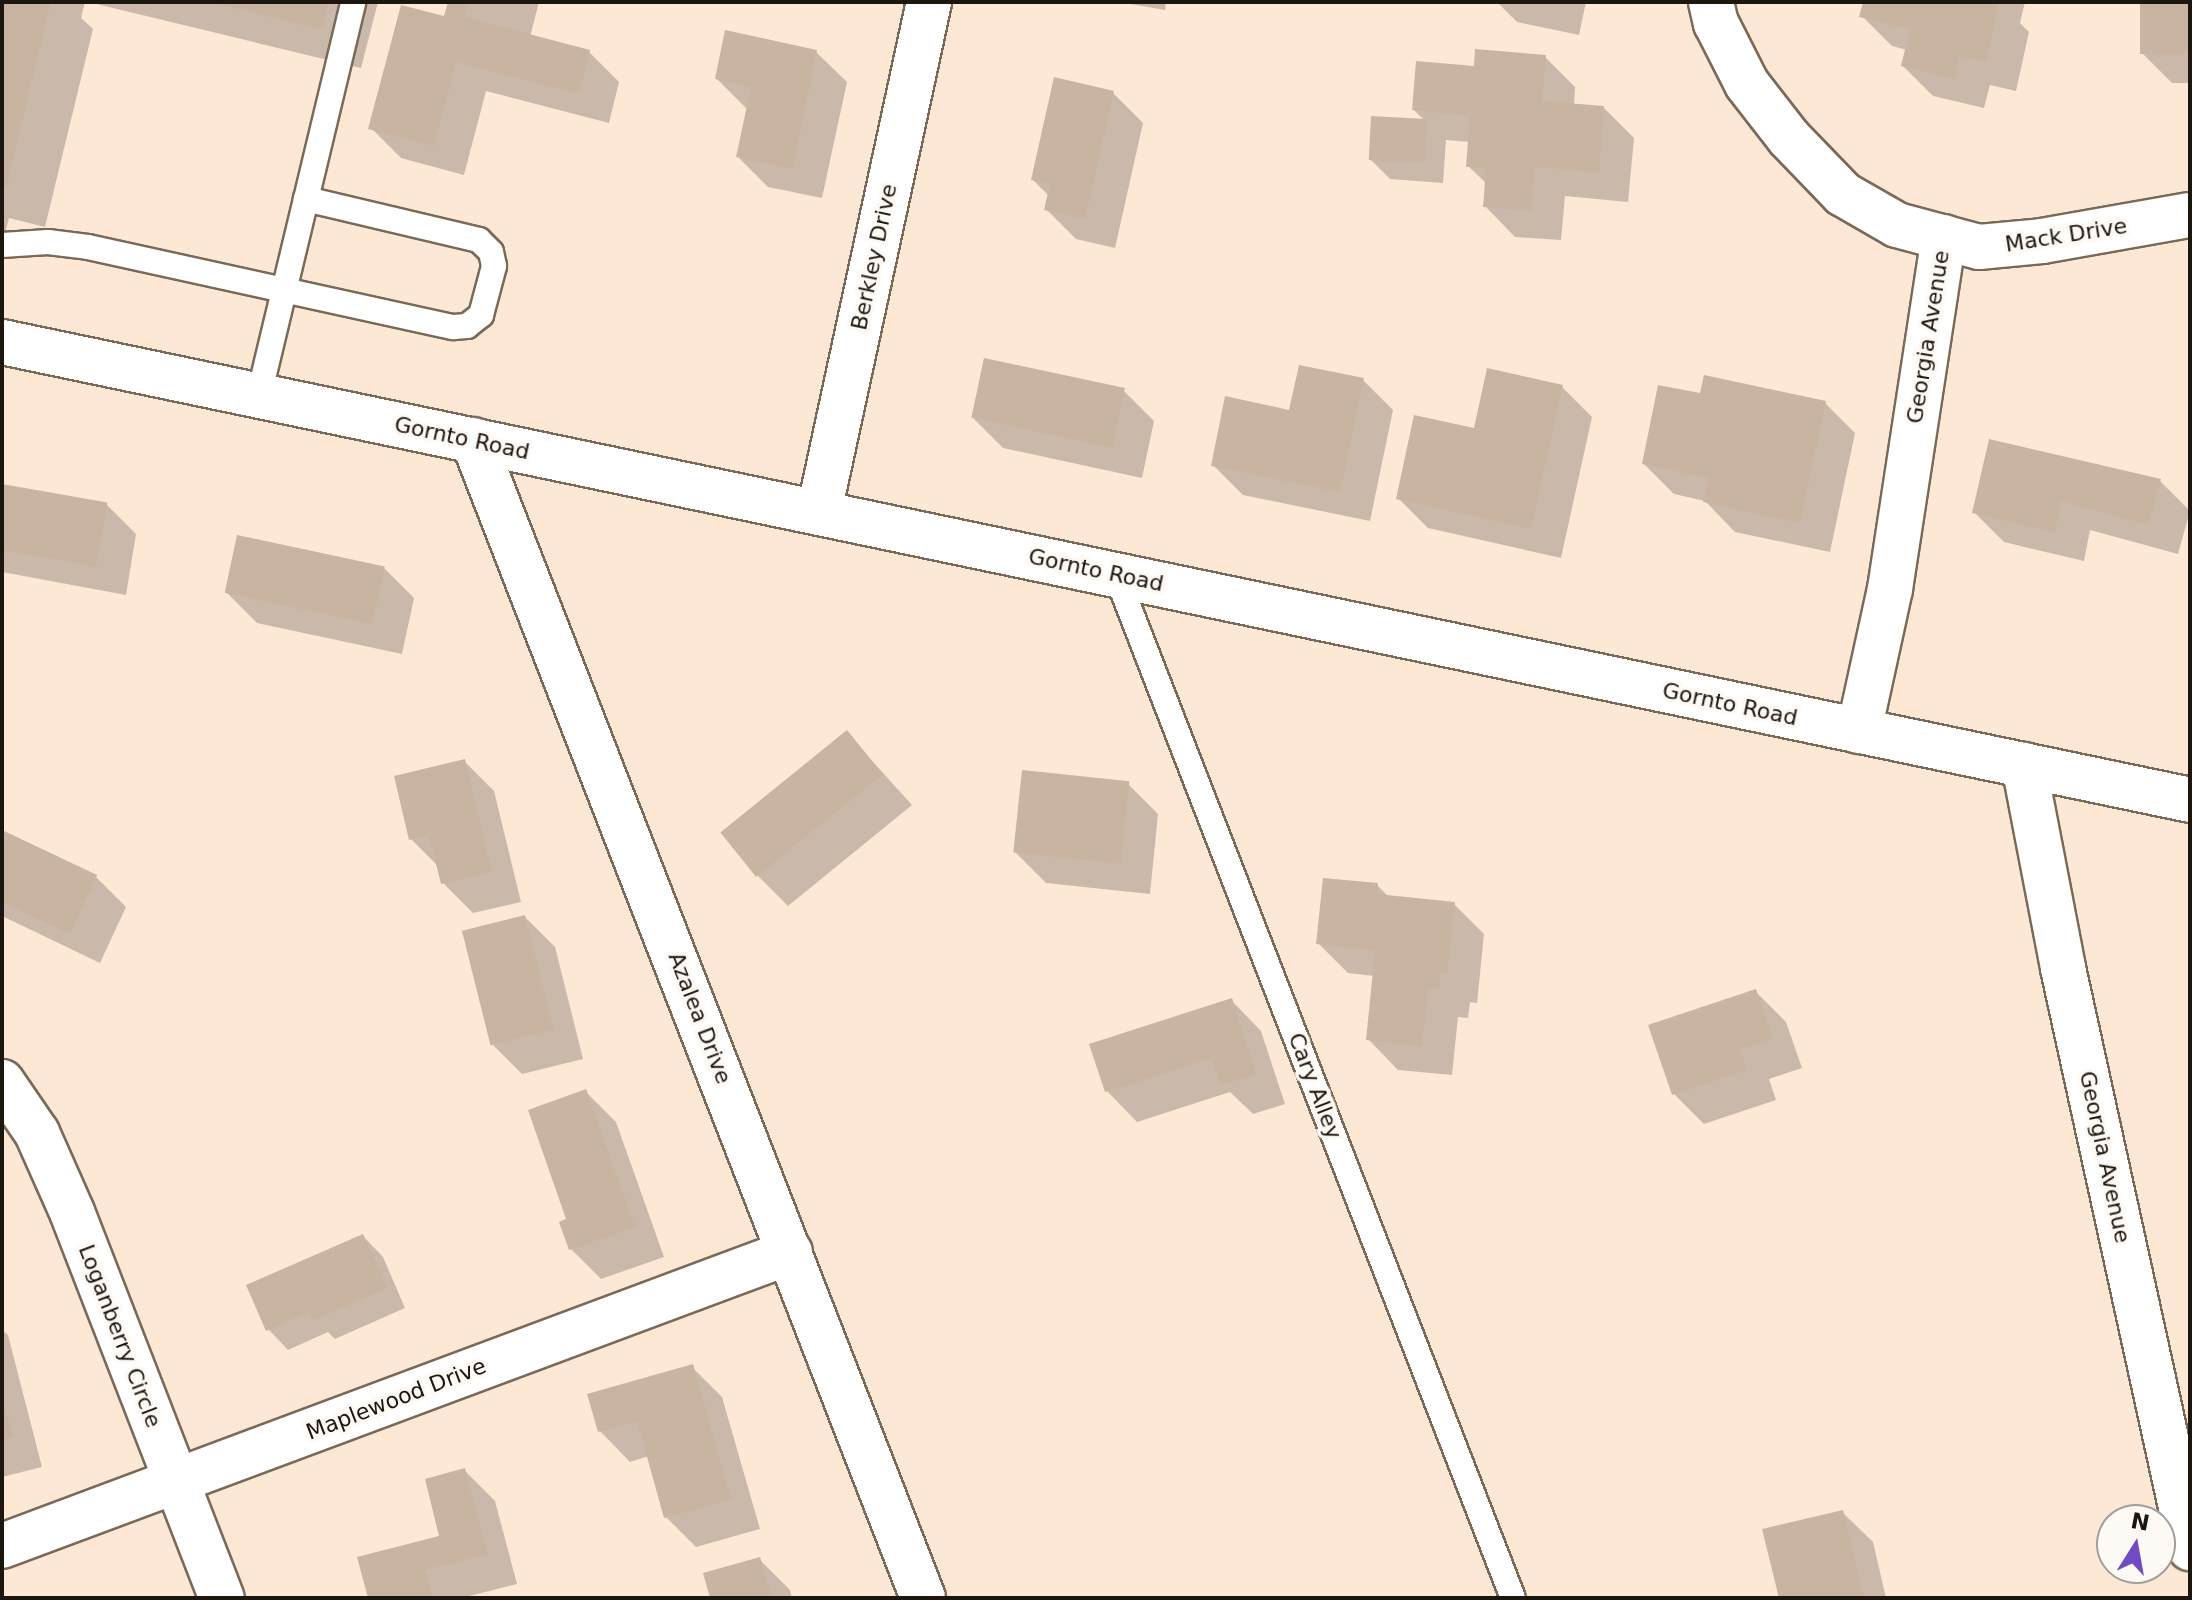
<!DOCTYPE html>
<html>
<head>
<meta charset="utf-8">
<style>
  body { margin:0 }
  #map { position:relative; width:2192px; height:1600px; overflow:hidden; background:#fde8d5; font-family:"DejaVu Sans",sans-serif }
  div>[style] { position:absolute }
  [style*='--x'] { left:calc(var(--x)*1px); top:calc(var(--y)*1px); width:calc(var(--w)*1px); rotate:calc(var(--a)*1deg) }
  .shadow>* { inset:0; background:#0003 }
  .building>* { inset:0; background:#c8b4a1; transform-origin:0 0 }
  .roads { filter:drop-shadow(2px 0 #7b6958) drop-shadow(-2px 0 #7b6958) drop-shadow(0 2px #7b6958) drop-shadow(0 -2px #7b6958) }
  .service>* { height:24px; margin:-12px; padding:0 12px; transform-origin:12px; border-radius:12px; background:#fff }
  .minor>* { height:44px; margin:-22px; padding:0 22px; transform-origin:22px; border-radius:22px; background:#fff }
  .tertiary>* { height:44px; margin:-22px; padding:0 22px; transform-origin:22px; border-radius:22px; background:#fff }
  .secondary>* { height:44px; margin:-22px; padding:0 22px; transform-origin:22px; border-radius:22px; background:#fff }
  span { translate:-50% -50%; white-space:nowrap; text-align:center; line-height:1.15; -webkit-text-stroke:7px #fdf9f5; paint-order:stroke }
  .street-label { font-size:22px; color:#1d160f }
  .frame { position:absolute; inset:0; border:4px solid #1d160f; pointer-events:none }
  .north { position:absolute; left:2096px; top:1504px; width:80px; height:80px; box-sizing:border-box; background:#fdf9f5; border:2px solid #a39e99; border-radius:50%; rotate:11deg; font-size:22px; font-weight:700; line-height:32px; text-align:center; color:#1d160f }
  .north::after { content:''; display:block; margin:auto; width:28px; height:36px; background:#714bc4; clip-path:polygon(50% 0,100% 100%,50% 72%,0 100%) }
</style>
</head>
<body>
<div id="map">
  <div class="shadow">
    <div style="clip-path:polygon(2px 2px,85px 2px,81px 18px,93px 29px,45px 227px,9px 218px,3px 241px)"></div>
    <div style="clip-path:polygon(88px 2px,378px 2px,361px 68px)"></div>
    <div style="clip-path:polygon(450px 2px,539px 2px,530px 37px,589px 52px,619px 82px,609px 123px,486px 91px,464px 175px,401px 158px,371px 128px,445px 19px)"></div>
    <div style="clip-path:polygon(1119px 2px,1166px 2px,1165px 10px)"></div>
    <div style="clip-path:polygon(1497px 2px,1586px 2px,1579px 35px,1517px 22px)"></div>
    <div style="clip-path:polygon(1865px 2px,2025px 2px,2020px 23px,2029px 32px,2016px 91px,1990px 85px,1984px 108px,1933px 96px,1903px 66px,1907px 50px,1892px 46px,1862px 16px)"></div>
    <div style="clip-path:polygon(2142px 2px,2190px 2px,2190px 83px,2172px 83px,2142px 53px)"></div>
    <div style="clip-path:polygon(816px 52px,847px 82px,822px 198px,768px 187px,738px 157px,748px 110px,717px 79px)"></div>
    <div style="clip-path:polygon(1545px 57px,1575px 87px,1574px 106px,1604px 108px,1634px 138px,1628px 202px,1565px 196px,1561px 240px,1515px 237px,1485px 206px,1487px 184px,1468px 166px,1470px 142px,1446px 140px,1443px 183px,1390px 179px,1370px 159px,1425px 121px,1414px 110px,1476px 69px)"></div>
    <div style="clip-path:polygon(1113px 93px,1143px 123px,1115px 248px,1076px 239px,1046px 209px,1049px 196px,1033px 180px)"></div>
    <div style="clip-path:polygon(1363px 380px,1393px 410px,1370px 521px,1243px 495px,1213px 465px,1291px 412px)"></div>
    <div style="clip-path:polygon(1562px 387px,1592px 417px,1561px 558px,1428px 528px,1398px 498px,1475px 431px)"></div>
    <div style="clip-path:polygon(1124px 391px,1154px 421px,1142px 478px,1003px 448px,973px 418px)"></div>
    <div style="clip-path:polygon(1701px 396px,1825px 403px,1855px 433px,1830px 552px,1735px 532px,1705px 501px,1674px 494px,1644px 464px)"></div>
    <div style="clip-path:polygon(2160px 481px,2190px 511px,2178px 554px,2090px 530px,2084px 561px,2004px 542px,1974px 512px)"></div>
    <div style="clip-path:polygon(2px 486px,106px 504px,136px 534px,126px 595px,2px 572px)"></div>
    <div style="clip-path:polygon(384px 568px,414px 598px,402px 654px,257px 623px,227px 593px)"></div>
    <div style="clip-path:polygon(847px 733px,912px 805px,788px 906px,758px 876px)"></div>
    <div style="clip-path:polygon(464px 761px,494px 791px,521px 902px,473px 913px,443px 883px,439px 867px,411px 839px)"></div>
    <div style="clip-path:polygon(1128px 784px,1158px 814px,1150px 894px,1046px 883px,1016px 853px)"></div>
    <div style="clip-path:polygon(2px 832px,96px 877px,126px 907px,100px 963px,2px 916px)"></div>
    <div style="clip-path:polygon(1377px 885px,1389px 897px,1454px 904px,1484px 934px,1477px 1003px,1470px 1002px,1468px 1018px,1458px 1017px,1452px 1075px,1398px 1070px,1368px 1039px,1374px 976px,1348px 973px,1318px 943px)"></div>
    <div style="clip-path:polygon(525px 917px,555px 947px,583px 1059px,522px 1074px,492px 1044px)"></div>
    <div style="clip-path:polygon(1756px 992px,1786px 1022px,1802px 1068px,1769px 1079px,1776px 1100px,1704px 1124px,1674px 1094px)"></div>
    <div style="clip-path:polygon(1231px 1000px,1261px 1031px,1285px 1104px,1253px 1114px,1230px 1092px,1137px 1122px,1107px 1091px)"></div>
    <div style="clip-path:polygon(586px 1092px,616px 1122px,664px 1257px,601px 1279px,571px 1249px,569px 1220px)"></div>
    <div style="clip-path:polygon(363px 1236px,383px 1257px,405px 1308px,335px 1339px,328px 1332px,288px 1350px,268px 1329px)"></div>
    <div style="clip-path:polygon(2px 1330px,8px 1335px,42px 1467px,2px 1477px)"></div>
    <div style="clip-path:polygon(692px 1367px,722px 1397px,760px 1529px,696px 1547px,666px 1517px,649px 1456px,630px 1462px,600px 1431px)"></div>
    <div style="clip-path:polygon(465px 1471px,495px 1501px,517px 1584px,461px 1598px,370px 1598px,442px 1537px)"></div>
    <div style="clip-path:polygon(1842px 1512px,1873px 1542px,1886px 1598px,1781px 1598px)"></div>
    <div style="clip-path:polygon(760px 1560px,790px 1590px,792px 1598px,712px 1598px)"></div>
  </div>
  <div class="building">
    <div style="clip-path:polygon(2px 2px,51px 2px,6px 189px,2px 188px)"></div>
    <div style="clip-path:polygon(211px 2px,329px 2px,323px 30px)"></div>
    <div style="clip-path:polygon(448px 2px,468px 2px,464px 17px,590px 50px,579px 94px,456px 62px,434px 146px,368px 129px,401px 5px,444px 16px)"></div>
    <div style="clip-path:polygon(1863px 2px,1999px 2px,1986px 62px,1960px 56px,1955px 79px,1901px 66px,1910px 29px,1859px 17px)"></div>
    <div style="left:2140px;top:2px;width:50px;height:52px"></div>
    <div style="clip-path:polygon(725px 30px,817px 50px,793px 169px,736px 157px,751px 87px,715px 79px)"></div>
    <div style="clip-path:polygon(1475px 49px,1546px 55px,1542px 101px,1604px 106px,1599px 172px,1535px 167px,1532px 211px,1483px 207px,1486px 168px,1466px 167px,1470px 116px,1412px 110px,1416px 61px,1474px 66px)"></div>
    <div style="clip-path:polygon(1054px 77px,1114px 91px,1085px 219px,1044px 210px,1050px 184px,1031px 180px)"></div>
    <div style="left:1371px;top:116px;width:56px;height:44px;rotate:3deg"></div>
    <div style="left:984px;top:358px;width:144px;height:61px;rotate:12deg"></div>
    <div style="clip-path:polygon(1299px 365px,1364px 378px,1340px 492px,1211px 466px,1225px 396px,1289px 410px)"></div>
    <div style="clip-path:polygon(1487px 368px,1563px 385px,1531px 529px,1396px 499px,1414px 415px,1474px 428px)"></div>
    <div style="clip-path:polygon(1704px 375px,1826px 401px,1800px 523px,1703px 502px,1708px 478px,1642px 464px,1658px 385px,1700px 393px)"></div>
    <div style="clip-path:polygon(1989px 439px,2161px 479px,2148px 525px,2061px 501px,2055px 532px,1972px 513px)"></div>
    <div style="left:2px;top:484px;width:107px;height:65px;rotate:10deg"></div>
    <div style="left:237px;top:535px;width:151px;height:59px;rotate:12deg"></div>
    <div style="left:847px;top:730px;width:57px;height:163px;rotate:51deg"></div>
    <div style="clip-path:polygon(465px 759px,492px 872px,441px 884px,429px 835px,409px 840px,394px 776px)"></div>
    <div style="left:1022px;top:770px;width:108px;height:83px;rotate:6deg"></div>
    <div style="clip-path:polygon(2px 830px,97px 875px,70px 934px,2px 902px)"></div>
    <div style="clip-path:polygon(1323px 878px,1378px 883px,1377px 894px,1455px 902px,1447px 974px,1440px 973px,1439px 989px,1428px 988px,1422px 1046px,1366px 1040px,1375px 951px,1316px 944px)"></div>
    <div style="left:525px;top:915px;width:118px;height:65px;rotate:76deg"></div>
    <div style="clip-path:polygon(1756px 989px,1773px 1038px,1740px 1049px,1747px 1070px,1672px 1095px,1648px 1025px)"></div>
    <div style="clip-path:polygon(1232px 998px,1256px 1074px,1221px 1085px,1212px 1058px,1105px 1092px,1089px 1044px)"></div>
    <div style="clip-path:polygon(586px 1089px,635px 1227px,569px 1250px,559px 1222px,566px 1219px,528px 1110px)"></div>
    <div style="clip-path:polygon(363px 1234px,387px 1288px,313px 1320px,310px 1311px,266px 1331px,246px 1285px)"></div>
    <div style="clip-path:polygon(693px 1364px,731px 1499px,664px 1518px,637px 1421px,598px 1432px,587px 1394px)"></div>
    <div style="clip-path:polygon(2px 1398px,13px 1437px,2px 1440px)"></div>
    <div style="clip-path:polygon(465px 1468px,488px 1554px,425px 1570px,433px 1598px,368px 1598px,357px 1557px,439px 1536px,425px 1479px)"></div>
    <div style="clip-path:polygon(1843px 1510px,1864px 1598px,1779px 1598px,1762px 1529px)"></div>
    <div style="clip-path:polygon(760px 1557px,772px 1598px,710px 1598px,703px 1573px)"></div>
  </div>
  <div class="roads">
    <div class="service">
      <div style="--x:2;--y:245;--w:46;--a:-3.7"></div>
      <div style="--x:48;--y:242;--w:40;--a:7.1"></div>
      <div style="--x:88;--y:247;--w:374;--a:12.4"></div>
      <div style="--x:453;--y:327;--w:14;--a:-4"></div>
      <div style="--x:467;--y:326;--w:18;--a:-38"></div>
      <div style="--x:481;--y:315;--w:51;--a:-75.1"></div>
      <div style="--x:494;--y:266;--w:14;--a:-102"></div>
      <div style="--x:491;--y:252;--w:17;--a:-135"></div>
      <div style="--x:479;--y:240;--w:178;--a:-166.7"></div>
      <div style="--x:259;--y:395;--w:404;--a:-76.5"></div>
      <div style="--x:1116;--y:574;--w:1098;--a:68.81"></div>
    </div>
    <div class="minor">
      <div style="--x:1711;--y:2;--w:22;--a:77"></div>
      <div style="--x:1716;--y:23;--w:68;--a:63.1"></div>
      <div style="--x:1747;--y:84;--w:68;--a:52.1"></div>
      <div style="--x:1789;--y:138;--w:78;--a:46"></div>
      <div style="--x:1843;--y:194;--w:62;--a:29.9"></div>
      <div style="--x:1897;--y:225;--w:85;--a:15"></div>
      <div style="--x:1979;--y:247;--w:63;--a:-5.4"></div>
      <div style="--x:2042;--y:241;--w:150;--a:-10"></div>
      <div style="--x:473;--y:440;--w:1242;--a:68.76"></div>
      <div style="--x:819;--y:512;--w:522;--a:-77.83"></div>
      <div style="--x:1859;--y:731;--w:145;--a:-77.7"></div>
      <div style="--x:1890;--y:589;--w:356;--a:-81.3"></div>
      <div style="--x:2;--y:1082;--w:62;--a:55.5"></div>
      <div style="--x:37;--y:1133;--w:86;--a:66.1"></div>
      <div style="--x:72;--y:1212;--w:414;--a:68.8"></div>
      <div style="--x:2;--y:1546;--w:841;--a:-20.46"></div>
    </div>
    <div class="tertiary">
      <div style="--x:2024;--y:765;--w:207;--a:79.1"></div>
      <div style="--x:2063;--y:968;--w:594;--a:77.65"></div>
    </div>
    <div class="secondary">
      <div style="--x:2;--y:342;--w:2235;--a:11.82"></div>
    </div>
  </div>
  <div class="street-label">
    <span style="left:2066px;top:235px;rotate:-9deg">Mack Drive</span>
    <span style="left:874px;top:257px;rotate:-78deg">Berkley Drive</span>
    <span style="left:1928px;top:337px;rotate:-81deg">Georgia Avenue</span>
    <span style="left:462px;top:438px;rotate:12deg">Gornto Road</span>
    <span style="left:1096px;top:570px;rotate:12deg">Gornto Road</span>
    <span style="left:1730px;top:704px;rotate:12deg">Gornto Road</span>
    <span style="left:700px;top:1018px;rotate:69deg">Azalea Drive</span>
    <span style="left:1315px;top:1086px;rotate:69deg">Cary Alley</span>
    <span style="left:2105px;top:1157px;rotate:78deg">Georgia Avenue</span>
    <span style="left:120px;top:1336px;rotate:69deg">Loganberry Circle</span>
    <span style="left:396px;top:1399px;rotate:-21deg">Maplewood Drive</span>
  </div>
  <div class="frame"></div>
  <div class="north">N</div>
</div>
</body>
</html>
